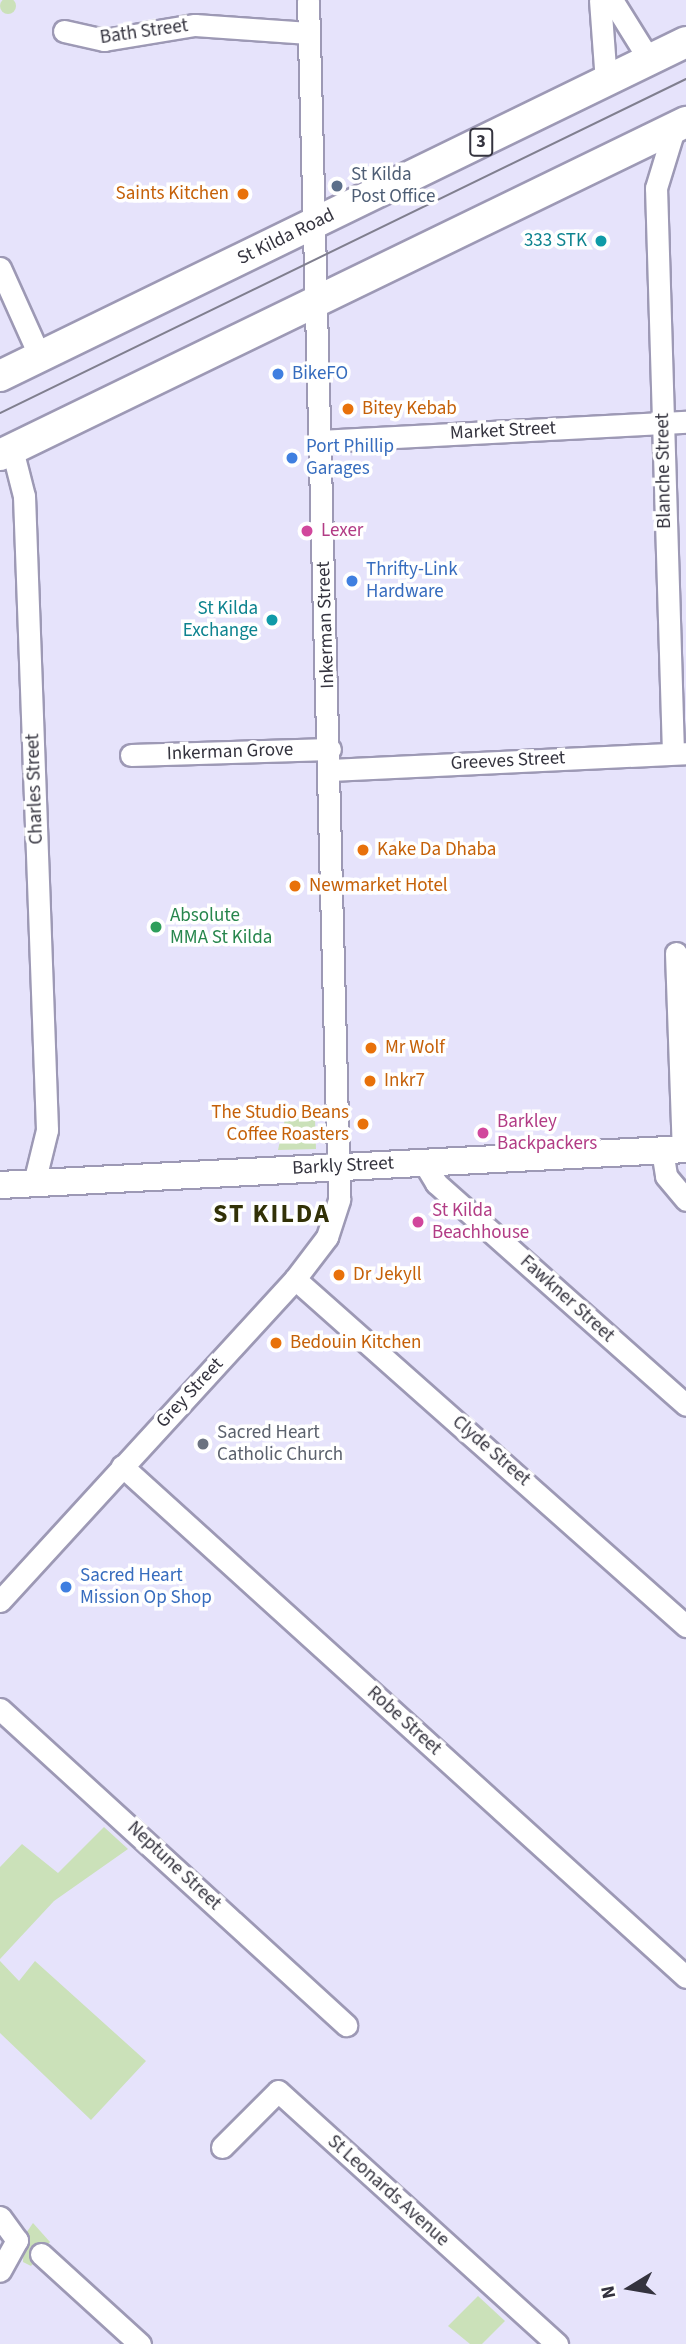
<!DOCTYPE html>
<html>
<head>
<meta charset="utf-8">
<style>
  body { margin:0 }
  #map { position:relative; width:686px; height:2344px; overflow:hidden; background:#e6e3fb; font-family:"Source Sans 3",sans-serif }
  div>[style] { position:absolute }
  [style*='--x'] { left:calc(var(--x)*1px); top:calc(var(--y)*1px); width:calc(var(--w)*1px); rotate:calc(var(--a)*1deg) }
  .green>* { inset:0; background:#cbe1b9 }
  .round { border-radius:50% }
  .roads { filter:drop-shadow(2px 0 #9d99b5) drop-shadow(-2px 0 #9d99b5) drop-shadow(0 2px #9d99b5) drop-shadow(0 -2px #9d99b5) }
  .minor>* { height:21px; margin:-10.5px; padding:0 10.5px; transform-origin:10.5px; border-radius:10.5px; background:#fff }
  .major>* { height:26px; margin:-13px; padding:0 13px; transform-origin:13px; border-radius:13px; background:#fff }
  .highway>* { height:30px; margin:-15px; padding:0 15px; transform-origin:15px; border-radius:15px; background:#fff }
  .tram>* { height:2px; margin:-1px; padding:0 1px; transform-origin:1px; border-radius:1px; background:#807f8f }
  .dots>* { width:19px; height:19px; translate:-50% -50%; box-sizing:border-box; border:4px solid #fff; border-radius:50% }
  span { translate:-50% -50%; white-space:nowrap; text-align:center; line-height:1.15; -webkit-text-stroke:7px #fff; paint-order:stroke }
  .shield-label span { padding:2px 5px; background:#fff; border:2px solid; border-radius:5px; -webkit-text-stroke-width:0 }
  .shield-label { font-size:18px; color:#34333e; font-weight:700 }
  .street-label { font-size:19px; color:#34333e }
  .service-label { font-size:19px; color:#4e5e75 }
  .left { translate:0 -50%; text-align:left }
  .food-label { font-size:19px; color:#c56008 }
  .right { translate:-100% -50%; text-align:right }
  .culture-label { font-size:19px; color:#0d838f }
  .shop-label { font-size:19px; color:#366cbe }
  .hotel-label { font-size:19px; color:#b23c85 }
  .leisure-label { font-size:19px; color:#27864d }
  .worship-label { font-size:19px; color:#5b616d }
  .district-label { font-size:26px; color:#323107; font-weight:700; letter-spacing:2px }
  .north { position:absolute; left:595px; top:2253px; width:70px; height:70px; -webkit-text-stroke:5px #fff; paint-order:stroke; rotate:259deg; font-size:19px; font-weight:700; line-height:28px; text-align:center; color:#34333e }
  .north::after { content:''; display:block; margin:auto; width:24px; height:32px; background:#34333e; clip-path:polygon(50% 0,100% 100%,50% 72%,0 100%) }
</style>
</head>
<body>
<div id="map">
  <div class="green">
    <div class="round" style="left:0;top:-2px;width:16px;height:16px"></div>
    <div style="clip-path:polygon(285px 1119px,315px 1119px,316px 1149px,278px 1150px)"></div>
    <div style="clip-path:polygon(104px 1827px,128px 1849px,54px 1901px,0 1959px,0 1867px,22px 1844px,58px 1873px)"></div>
    <div style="clip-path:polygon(0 1961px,19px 1981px,35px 1961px,146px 2061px,91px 2120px,0 2033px)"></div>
    <div style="clip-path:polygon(33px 2223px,50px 2242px,31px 2266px,23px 2262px,24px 2236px)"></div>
    <div style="clip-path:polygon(478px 2296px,505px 2321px,482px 2344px,470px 2344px,448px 2326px)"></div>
  </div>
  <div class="roads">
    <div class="minor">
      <div style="--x:600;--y:0;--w:82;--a:85.8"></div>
      <div style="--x:612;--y:0;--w:72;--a:58.1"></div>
      <div style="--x:64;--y:31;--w:41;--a:12.7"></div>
      <div style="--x:104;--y:40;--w:92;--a:-9.4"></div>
      <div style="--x:195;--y:25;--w:114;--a:4"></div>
      <div style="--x:0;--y:268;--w:98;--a:65.8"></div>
      <div style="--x:320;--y:441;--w:366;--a:-3"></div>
      <div style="--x:12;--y:449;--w:49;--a:75.7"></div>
      <div style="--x:24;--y:496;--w:634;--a:87.92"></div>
      <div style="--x:47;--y:1130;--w:55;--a:103.8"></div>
      <div style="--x:673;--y:753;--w:565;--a:-91.72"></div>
      <div style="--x:656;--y:188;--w:65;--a:-73"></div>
      <div style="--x:131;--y:755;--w:199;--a:-1.7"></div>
      <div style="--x:330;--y:770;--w:356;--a:-2.7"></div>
      <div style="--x:676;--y:953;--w:196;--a:88"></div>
      <div style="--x:662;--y:1150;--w:26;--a:81"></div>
      <div style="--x:666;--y:1176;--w:31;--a:50"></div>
      <div style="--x:423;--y:1161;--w:26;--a:59"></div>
      <div style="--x:436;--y:1183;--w:334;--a:41.6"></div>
      <div style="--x:295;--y:1279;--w:523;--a:41.59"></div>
      <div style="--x:122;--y:1466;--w:761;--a:42.18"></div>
      <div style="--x:0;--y:1601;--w:437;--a:-47.5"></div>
      <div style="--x:295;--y:1279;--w:53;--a:-52.7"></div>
      <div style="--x:327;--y:1237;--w:40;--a:-72"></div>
      <div style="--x:339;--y:1199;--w:1199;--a:-91.48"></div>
      <div style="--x:0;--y:1709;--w:469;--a:42.4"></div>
      <div style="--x:222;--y:2147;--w:79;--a:-45"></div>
      <div style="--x:278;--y:2091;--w:377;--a:42.2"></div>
      <div style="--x:0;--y:2217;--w:29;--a:54"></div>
      <div style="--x:17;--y:2240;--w:35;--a:119"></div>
      <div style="--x:41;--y:2254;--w:134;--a:42.3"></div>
    </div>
    <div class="major">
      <div style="--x:0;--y:1185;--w:687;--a:-3"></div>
    </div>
    <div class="highway">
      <div style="--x:0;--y:376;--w:763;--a:-25.96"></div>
      <div style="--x:0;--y:455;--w:763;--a:-25.89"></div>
    </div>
  </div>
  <div class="tram">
    <div style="--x:0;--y:413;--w:763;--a:-25.96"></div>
  </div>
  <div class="dots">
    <div style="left:337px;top:186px;background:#5c6f8a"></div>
    <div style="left:243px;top:194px;background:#e8710a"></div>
    <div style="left:601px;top:241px;background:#0f9aa8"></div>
    <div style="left:278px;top:374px;background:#3f7fe0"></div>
    <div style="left:348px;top:409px;background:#e8710a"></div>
    <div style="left:292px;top:458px;background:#3f7fe0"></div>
    <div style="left:307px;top:531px;background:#d1479c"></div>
    <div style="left:352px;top:581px;background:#3f7fe0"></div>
    <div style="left:272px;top:620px;background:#0f9aa8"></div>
    <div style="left:363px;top:850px;background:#e8710a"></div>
    <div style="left:295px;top:886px;background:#e8710a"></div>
    <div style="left:156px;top:927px;background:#2e9e5b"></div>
    <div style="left:371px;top:1048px;background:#e8710a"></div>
    <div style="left:370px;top:1081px;background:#e8710a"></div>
    <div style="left:363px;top:1124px;background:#e8710a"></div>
    <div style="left:483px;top:1133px;background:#d1479c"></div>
    <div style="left:418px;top:1222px;background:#d1479c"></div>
    <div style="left:339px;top:1275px;background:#e8710a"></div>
    <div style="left:276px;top:1343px;background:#e8710a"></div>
    <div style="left:203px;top:1444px;background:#6b7280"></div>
    <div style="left:66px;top:1587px;background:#3f7fe0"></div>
  </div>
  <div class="shield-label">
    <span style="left:481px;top:142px">3</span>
  </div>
  <div class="street-label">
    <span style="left:144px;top:32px;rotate:-8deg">Bath Street</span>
    <span style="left:286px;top:237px;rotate:-26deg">St Kilda Road</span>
    <span style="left:503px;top:431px;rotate:-3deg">Market Street</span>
    <span style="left:664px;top:471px;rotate:-91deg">Blanche Street</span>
    <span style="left:326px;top:625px;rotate:-92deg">Inkerman Street</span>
    <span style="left:230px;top:752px;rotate:-2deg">Inkerman Grove</span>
    <span style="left:508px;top:761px;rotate:-3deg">Greeves Street</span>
    <span style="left:35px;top:789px;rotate:-92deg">Charles Street</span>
    <span style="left:343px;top:1166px;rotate:-3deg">Barkly Street</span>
    <span style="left:567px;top:1299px;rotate:42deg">Fawkner Street</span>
    <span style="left:190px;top:1393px;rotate:-47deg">Grey Street</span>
    <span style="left:491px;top:1451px;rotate:41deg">Clyde Street</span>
    <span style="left:404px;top:1721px;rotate:42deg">Robe Street</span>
    <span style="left:174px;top:1866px;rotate:43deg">Neptune Street</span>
    <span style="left:388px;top:2191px;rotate:42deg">St Leonards Avenue</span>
  </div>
  <div class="service-label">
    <span class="left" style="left:351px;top:186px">St Kilda<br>Post Office</span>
  </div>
  <div class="food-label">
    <span class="right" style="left:229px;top:194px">Saints Kitchen</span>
    <span class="left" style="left:362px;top:409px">Bitey Kebab</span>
    <span class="left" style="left:377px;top:850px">Kake Da Dhaba</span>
    <span class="left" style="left:309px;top:886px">Newmarket Hotel</span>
    <span class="left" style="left:385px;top:1048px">Mr Wolf</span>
    <span class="left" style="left:384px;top:1081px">Inkr7</span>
    <span class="right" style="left:349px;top:1124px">The Studio Beans<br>Coffee Roasters</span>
    <span class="left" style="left:353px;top:1275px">Dr Jekyll</span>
    <span class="left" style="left:290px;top:1343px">Bedouin Kitchen</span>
  </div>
  <div class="culture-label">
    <span class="right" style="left:587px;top:241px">333 STK</span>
    <span class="right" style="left:258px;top:620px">St Kilda<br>Exchange</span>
  </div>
  <div class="shop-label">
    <span class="left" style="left:292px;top:374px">BikeFO</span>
    <span class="left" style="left:306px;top:458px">Port Phillip<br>Garages</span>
    <span class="left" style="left:366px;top:581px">Thrifty-Link<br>Hardware</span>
    <span class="left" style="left:80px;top:1587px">Sacred Heart<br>Mission Op Shop</span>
  </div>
  <div class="hotel-label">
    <span class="left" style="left:321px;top:531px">Lexer</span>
    <span class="left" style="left:497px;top:1133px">Barkley<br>Backpackers</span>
    <span class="left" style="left:432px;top:1222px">St Kilda<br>Beachhouse</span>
  </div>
  <div class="leisure-label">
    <span class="left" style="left:170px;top:927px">Absolute<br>MMA St Kilda</span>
  </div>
  <div class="worship-label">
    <span class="left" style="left:217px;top:1444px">Sacred Heart<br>Catholic Church</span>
  </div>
  <div class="district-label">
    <span style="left:272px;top:1214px">ST KILDA</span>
  </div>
  <div class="north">N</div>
</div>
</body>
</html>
